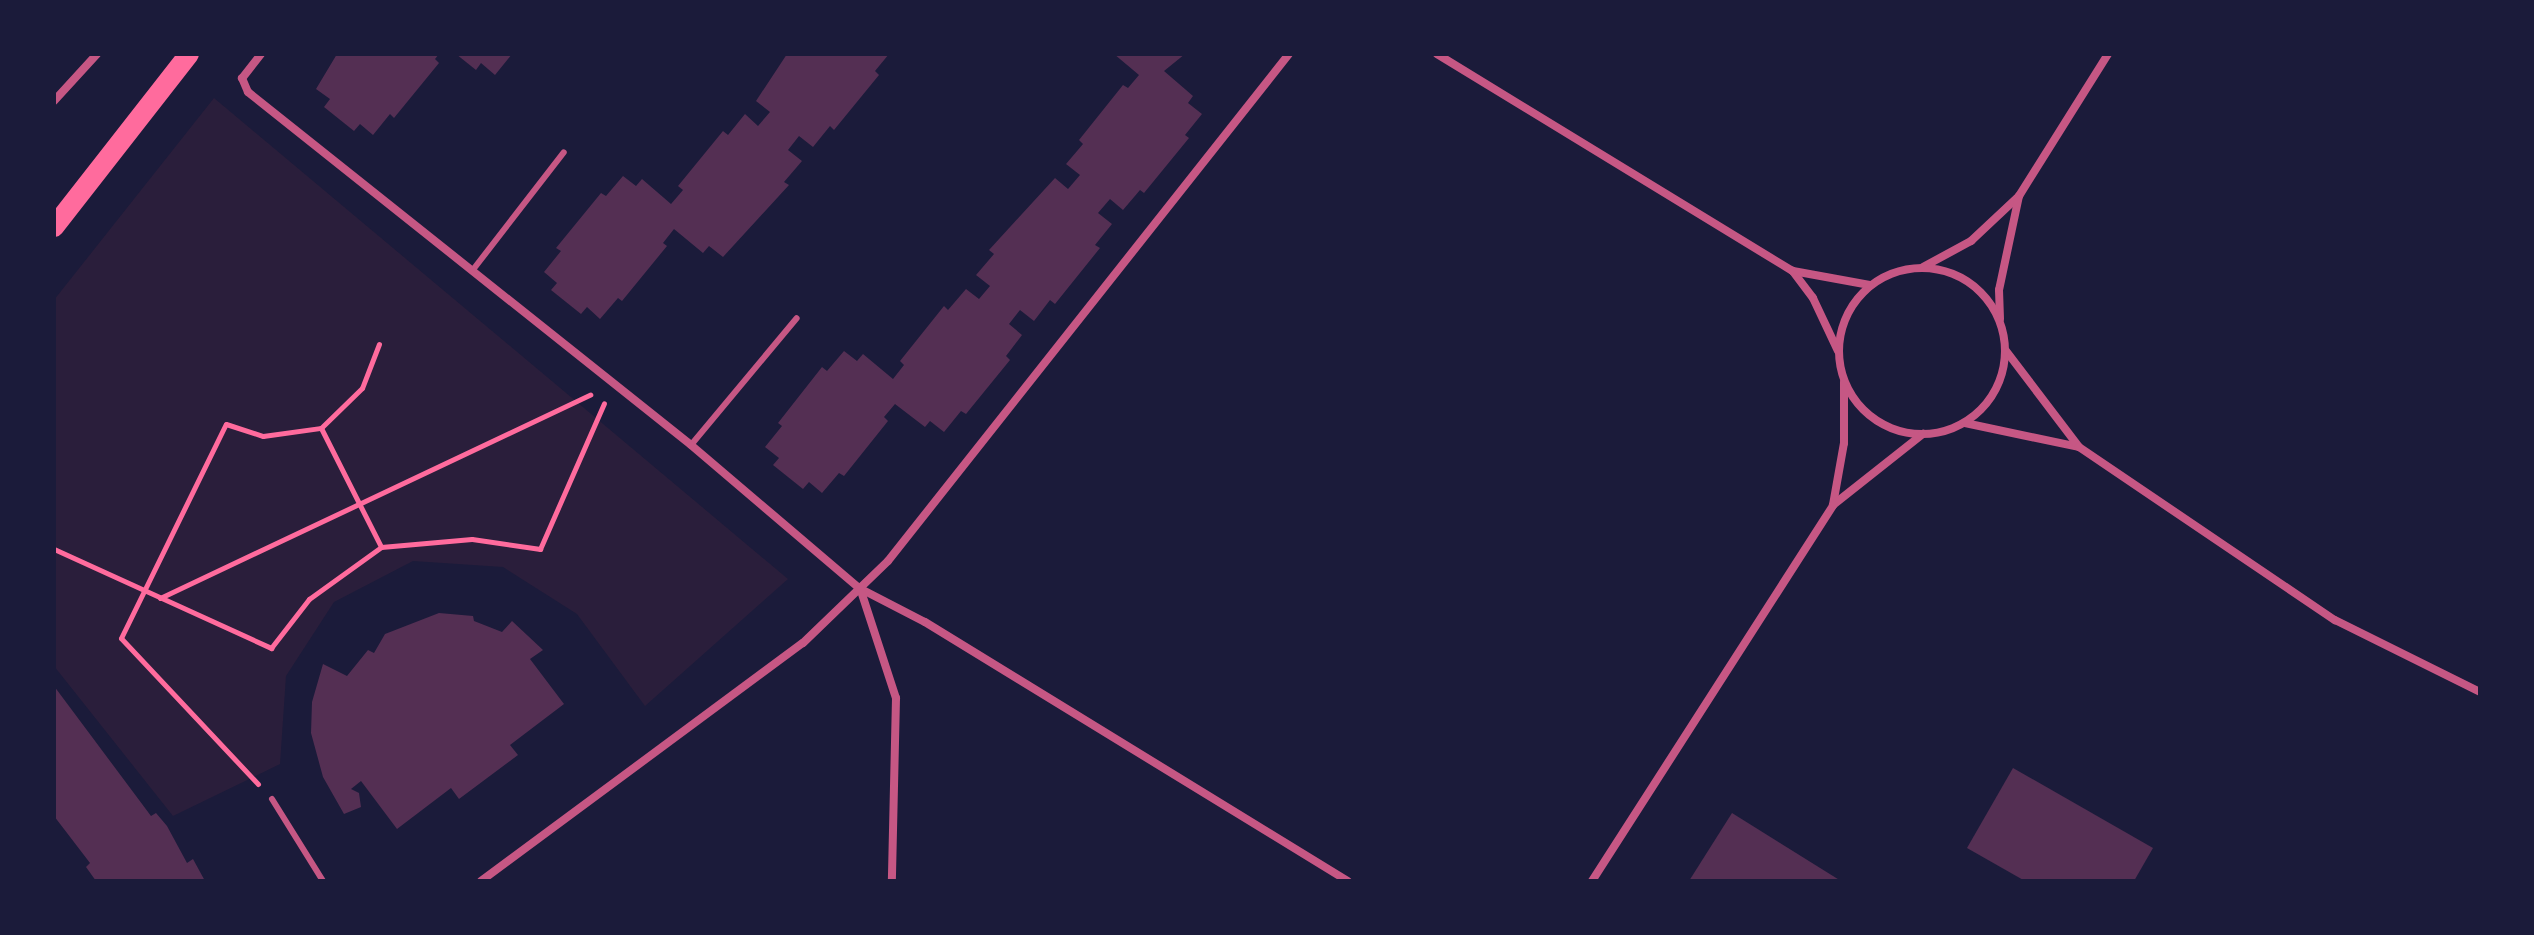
<!DOCTYPE html>
<html>
<head>
<meta charset="utf-8">
<style>
  body { margin:0 }
  #map { position:relative; width:2534px; height:935px; overflow:hidden; background:#1b1b3a; font-family:"Titillium Web",sans-serif }
  div>[style] { position:absolute }
  [style*='--x'] { left:calc(var(--x)*1px); top:calc(var(--y)*1px); width:calc(var(--w)*1px); rotate:calc(var(--a)*1deg) }
  .green>* { inset:0; background:#2a1e3b }
  .building>* { inset:0; background:#542f53 }
  .path>* { height:5px; margin:-2.5px; padding:0 2.5px; transform-origin:2.5px; border-radius:2.5px; background:#ff6b9d }
  .service>* { height:6px; margin:-3px; padding:0 3px; transform-origin:3px; border-radius:3px; background:#c65784 }
  .minor>* { height:8px; margin:-4px; padding:0 4px; transform-origin:4px; border-radius:4px; background:#c65784 }
  .minor>.ring { margin:-4px; padding:0; box-sizing:content-box; background:none; border:8px solid #c65784; border-radius:50% }
  .primary>* { height:20px; margin:-10px; padding:0 10px; transform-origin:10px; border-radius:10px; background:#ff6b9d }
  span { translate:-50% -50%; white-space:nowrap; text-align:center; line-height:1.15; -webkit-text-stroke:7px #1b1b3a; paint-order:stroke }
  .frame { position:absolute; inset:0; border:56px solid #1b1b3a; pointer-events:none }
</style>
</head>
<body>
<div id="map">
  <div class="green">
    <div style="clip-path:polygon(214px 98px,788px 579px,645px 706px,577px 614px,503px 567px,413px 561px,334px 602px,286px 676px,280px 764px,173px 816px,54px 666px,54px 300px)"></div>
  </div>
  <div class="building">
    <div style="clip-path:polygon(337px 54px,439px 54px,435px 59px,439px 63px,394px 118px,390px 114px,373px 135px,360px 124px,354px 131px,324px 107px,330px 99px,316px 89px)"></div>
    <div style="clip-path:polygon(456px 54px,512px 54px,495px 75px,481px 63px,476px 70px)"></div>
    <div style="clip-path:polygon(787px 54px,889px 54px,875px 71px,879px 75px,834px 130px,830px 126px,813px 147px,799px 136px,788px 150px,802px 161px,784px 182px,789px 185px,723px 257px,709px 246px,703px 253px,674px 229px,663px 243px,667px 246px,622px 301px,618px 298px,600px 319px,587px 307px,581px 314px,551px 290px,557px 283px,544px 272px,561px 251px,556px 248px,601px 193px,606px 196px,623px 176px,636px 186px,642px 179px,671px 204px,683px 190px,678px 186px,723px 131px,728px 135px,745px 114px,758px 126px,770px 112px,756px 101px)"></div>
    <div style="clip-path:polygon(1114px 54px,1185px 54px,1164px 71px,1193px 96px,1188px 103px,1202px 114px,1185px 135px,1189px 138px,1144px 193px,1140px 190px,1123px 210px,1110px 199px,1098px 213px,1112px 224px,1095px 245px,1100px 248px,1055px 304px,1050px 300px,1034px 321px,1020px 310px,1009px 324px,1022px 335px,1006px 356px,1010px 360px,966px 414px,961px 411px,944px 432px,930px 421px,925px 427px,895px 404px,884px 417px,888px 421px,844px 476px,839px 473px,822px 493px,809px 482px,803px 489px,773px 465px,779px 458px,765px 447px,782px 426px,778px 423px,822px 367px,827px 371px,844px 351px,857px 361px,863px 354px,893px 379px,904px 365px,900px 361px,944px 306px,948px 310px,966px 289px,979px 299px,990px 286px,976px 275px,994px 254px,989px 250px,1055px 178px,1068px 189px,1080px 175px,1066px 164px,1083px 144px,1079px 140px,1123px 85px,1128px 88px,1139px 75px)"></div>
    <div style="clip-path:polygon(439px 613px,473px 616px,474px 621px,502px 632px,512px 621px,543px 650px,530px 659px,564px 704px,510px 745px,518px 755px,459px 799px,451px 788px,397px 829px,361px 781px,351px 789px,359px 793px,361px 807px,344px 814px,323px 777px,311px 733px,312px 702px,323px 664px,347px 676px,368px 650px,374px 653px,385px 634px)"></div>
    <div style="clip-path:polygon(54px 686px,151px 816px,156px 813px,167px 826px,187px 863px,193px 859px,205px 881px,96px 881px,86px 867px,90px 863px,54px 816px)"></div>
    <div style="clip-path:polygon(2013px 768px,2153px 848px,2134px 881px,2025px 881px,1967px 848px)"></div>
    <div style="clip-path:polygon(1732px 813px,1841px 881px,1689px 881px)"></div>
  </div>
  <div class="path">
    <div style="--x:379;--y:344;--w:47;--a:111.1"></div>
    <div style="--x:362;--y:388;--w:57;--a:135.7"></div>
    <div style="--x:321;--y:428;--w:133;--a:63.2"></div>
    <div style="--x:54;--y:549;--w:239;--a:24.5"></div>
    <div style="--x:271;--y:648;--w:62;--a:-52.2"></div>
    <div style="--x:309;--y:599;--w:89;--a:-35.8"></div>
    <div style="--x:381;--y:547;--w:91;--a:-5"></div>
    <div style="--x:472;--y:539;--w:69;--a:8.4"></div>
    <div style="--x:540;--y:549;--w:159;--a:-66.3"></div>
    <div style="--x:160;--y:598;--w:476;--a:-25.3"></div>
    <div style="--x:258;--y:784;--w:200;--a:-133.2"></div>
    <div style="--x:121;--y:638;--w:238;--a:-63.9"></div>
    <div style="--x:226;--y:424;--w:39;--a:18"></div>
    <div style="--x:263;--y:436;--w:59;--a:-7.9"></div>
  </div>
  <div class="service">
    <div style="--x:472;--y:271;--w:150;--a:-52.3"></div>
    <div style="--x:691;--y:445;--w:165;--a:-50.2"></div>
    <div style="--x:272;--y:799;--w:97;--a:58.1"></div>
  </div>
  <div class="minor">
    <div style="--x:261;--y:54;--w:31;--a:128"></div>
    <div style="--x:242;--y:78;--w:15;--a:67"></div>
    <div style="--x:248;--y:92;--w:566;--a:38.55"></div>
    <div style="--x:691;--y:445;--w:221;--a:40.4"></div>
    <div style="--x:859;--y:588;--w:74;--a:27.3"></div>
    <div style="--x:925;--y:622;--w:496;--a:31.5"></div>
    <div style="--x:1437;--y:54;--w:417;--a:31.4"></div>
    <div style="--x:54;--y:101;--w:64;--a:-47.5"></div>
    <div style="--x:2019;--y:196;--w:168;--a:-57.9"></div>
    <div style="--x:1923;--y:267;--w:55;--a:-28.4"></div>
    <div style="--x:1971;--y:241;--w:66;--a:-43.2"></div>
    <div style="--x:2019;--y:196;--w:96;--a:102"></div>
    <div style="--x:1999;--y:290;--w:29;--a:88"></div>
    <div class="ring" style="left:1839px;top:268px;width:158px;height:158px"></div>
    <div style="--x:1838;--y:351;--w:59;--a:-115.3"></div>
    <div style="--x:1813;--y:298;--w:34;--a:-127"></div>
    <div style="--x:1793;--y:271;--w:78;--a:10.3"></div>
    <div style="--x:1844;--y:382;--w:61;--a:90"></div>
    <div style="--x:1844;--y:443;--w:63;--a:100.1"></div>
    <div style="--x:1833;--y:505;--w:115;--a:-38.3"></div>
    <div style="--x:1965;--y:423;--w:116;--a:11.9"></div>
    <div style="--x:2079;--y:447;--w:121;--a:-127.2"></div>
    <div style="--x:2079;--y:447;--w:309;--a:34.1"></div>
    <div style="--x:2335;--y:620;--w:162;--a:26.4"></div>
    <div style="--x:860;--y:588;--w:116;--a:71.9"></div>
    <div style="--x:896;--y:698;--w:183;--a:91.3"></div>
    <div style="--x:481;--y:881;--w:400;--a:-36.5"></div>
    <div style="--x:803;--y:643;--w:118;--a:-44"></div>
    <div style="--x:888;--y:561;--w:646;--a:-51.66"></div>
    <div style="--x:1592;--y:881;--w:447;--a:-57.3"></div>
  </div>
  <div class="primary">
    <div style="--x:54;--y:227;--w:219;--a:-52"></div>
  </div>
  <div class="frame"></div>
</div>
</body>
</html>
